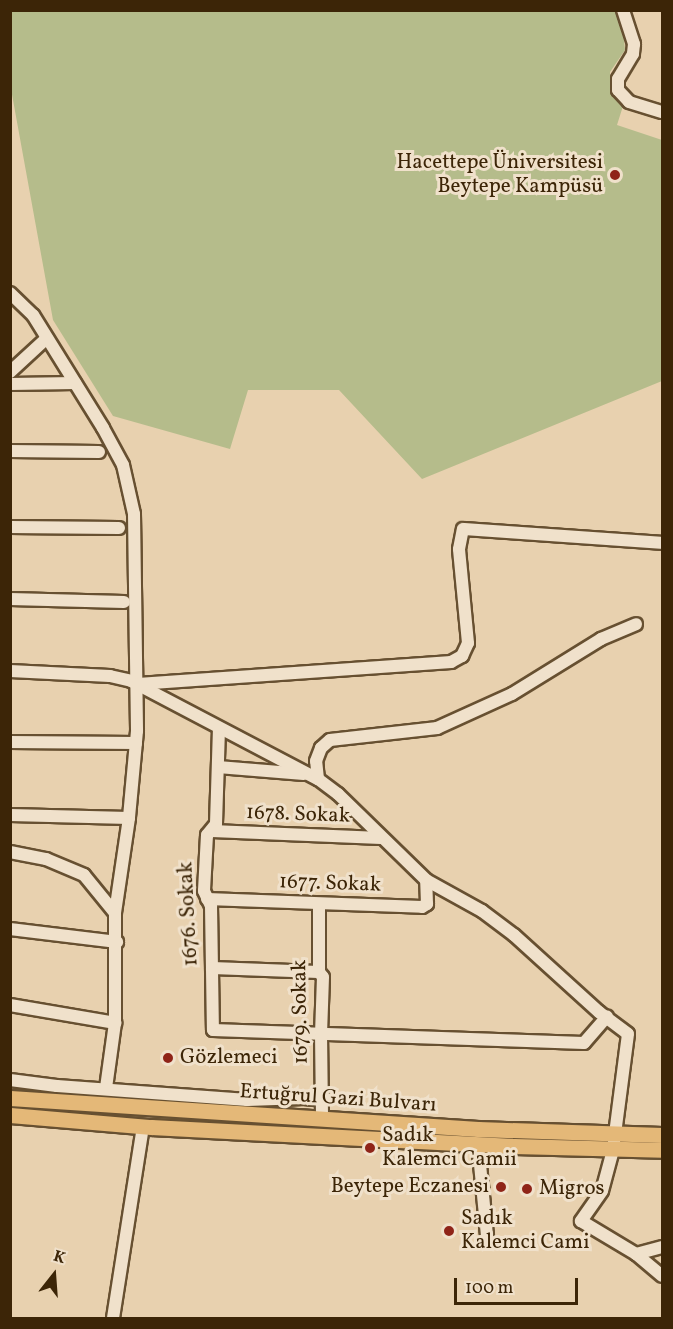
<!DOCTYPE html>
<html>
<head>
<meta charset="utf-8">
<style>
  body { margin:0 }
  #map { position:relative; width:673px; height:1329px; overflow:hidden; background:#e8d1af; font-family:Vollkorn,serif }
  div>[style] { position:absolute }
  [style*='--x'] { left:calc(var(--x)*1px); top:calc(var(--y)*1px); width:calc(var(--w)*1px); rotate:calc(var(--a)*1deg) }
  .green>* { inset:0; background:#b5bc8b }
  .roads { filter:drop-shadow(2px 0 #675031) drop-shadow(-2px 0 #675031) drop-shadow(0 2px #675031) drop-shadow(0 -2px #675031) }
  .minor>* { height:12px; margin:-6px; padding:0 6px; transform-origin:6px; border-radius:6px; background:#f0e1cb }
  .major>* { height:15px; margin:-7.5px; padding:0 7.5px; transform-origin:7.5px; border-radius:7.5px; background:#e4b878 }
  .dots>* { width:16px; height:16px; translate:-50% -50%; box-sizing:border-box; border:3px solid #f0e1cb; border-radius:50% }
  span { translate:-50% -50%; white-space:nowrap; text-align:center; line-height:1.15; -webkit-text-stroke:6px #f0e1cb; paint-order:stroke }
  .poi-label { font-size:21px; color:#3c2507 }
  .right { translate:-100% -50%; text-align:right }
  .left { translate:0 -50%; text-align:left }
  .street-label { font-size:21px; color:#3c2507 }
  .frame { position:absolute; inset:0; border:12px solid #3c2507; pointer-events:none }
  .north { position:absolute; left:24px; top:1245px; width:60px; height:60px; -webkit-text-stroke:4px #f0e1cb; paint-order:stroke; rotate:17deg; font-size:16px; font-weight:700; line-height:24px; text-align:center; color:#3c2507 }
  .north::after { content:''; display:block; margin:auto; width:21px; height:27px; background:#3c2507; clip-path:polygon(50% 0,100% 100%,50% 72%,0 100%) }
  .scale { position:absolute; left:454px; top:1278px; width:124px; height:27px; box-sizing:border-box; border:3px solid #3c2507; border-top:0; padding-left:8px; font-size:18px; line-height:21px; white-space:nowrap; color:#3c2507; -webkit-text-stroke:4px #f0e1cb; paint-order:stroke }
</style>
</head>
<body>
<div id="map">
  <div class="green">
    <div style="clip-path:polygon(10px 11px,621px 11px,625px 50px,610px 72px,611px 91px,623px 106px,617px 125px,662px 140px,662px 381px,422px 479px,339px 390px,248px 390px,230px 449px,113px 416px,53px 320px,11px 89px)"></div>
  </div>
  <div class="roads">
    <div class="minor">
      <div style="--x:623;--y:10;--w:36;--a:72"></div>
      <div style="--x:634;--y:44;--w:10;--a:96"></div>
      <div style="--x:633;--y:54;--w:29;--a:121"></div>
      <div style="--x:618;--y:79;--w:11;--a:90"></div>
      <div style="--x:618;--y:90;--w:16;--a:47"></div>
      <div style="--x:629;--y:102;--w:34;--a:17"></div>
      <div style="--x:10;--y:293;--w:32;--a:44"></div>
      <div style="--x:33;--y:315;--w:133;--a:58.2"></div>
      <div style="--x:103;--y:428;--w:42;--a:61.6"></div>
      <div style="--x:123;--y:465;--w:50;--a:77.3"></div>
      <div style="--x:134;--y:514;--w:217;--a:89.2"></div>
      <div style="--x:137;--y:731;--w:87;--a:95.3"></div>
      <div style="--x:129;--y:818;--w:96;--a:98.4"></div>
      <div style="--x:115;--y:913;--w:110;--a:90"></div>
      <div style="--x:115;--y:1023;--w:66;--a:97.9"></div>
      <div style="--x:10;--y:372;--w:50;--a:-42.6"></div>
      <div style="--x:10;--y:384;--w:65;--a:-0.9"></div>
      <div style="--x:10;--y:451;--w:89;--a:0.6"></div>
      <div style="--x:10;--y:527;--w:109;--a:0.5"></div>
      <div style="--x:10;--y:599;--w:114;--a:1.5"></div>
      <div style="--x:10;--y:671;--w:100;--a:2.9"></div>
      <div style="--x:110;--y:676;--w:22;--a:13"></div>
      <div style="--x:131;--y:681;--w:211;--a:27.7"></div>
      <div style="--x:318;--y:779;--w:25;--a:37"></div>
      <div style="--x:338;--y:794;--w:123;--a:44.3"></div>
      <div style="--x:426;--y:880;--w:64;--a:29"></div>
      <div style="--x:482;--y:911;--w:40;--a:37"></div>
      <div style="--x:514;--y:935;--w:115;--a:42.2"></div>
      <div style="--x:599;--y:1012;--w:36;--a:37"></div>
      <div style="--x:628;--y:1034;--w:117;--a:97.4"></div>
      <div style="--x:613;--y:1150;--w:42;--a:105"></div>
      <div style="--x:602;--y:1191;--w:37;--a:125"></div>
      <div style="--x:581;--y:1221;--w:64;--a:31"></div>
      <div style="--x:636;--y:1254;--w:34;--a:40"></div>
      <div style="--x:138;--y:684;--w:314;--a:-4"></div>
      <div style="--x:451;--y:662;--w:13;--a:-29"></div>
      <div style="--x:462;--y:656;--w:14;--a:-65"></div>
      <div style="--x:468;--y:643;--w:94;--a:-95.5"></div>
      <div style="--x:459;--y:549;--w:20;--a:-79"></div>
      <div style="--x:463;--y:529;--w:199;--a:4"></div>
      <div style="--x:219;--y:728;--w:96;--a:91.8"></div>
      <div style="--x:216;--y:824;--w:14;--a:129"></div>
      <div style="--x:207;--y:835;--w:56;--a:93.1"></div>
      <div style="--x:204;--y:891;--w:17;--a:65"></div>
      <div style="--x:211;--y:906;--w:124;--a:89.1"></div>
      <div style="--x:213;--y:1030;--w:371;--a:2"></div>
      <div style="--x:584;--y:1043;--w:35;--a:-49"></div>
      <div style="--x:10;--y:742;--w:126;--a:0.5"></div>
      <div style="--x:218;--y:767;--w:86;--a:4.7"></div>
      <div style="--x:318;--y:779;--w:18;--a:-96"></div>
      <div style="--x:316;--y:761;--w:14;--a:-69"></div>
      <div style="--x:321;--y:748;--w:12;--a:-42"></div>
      <div style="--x:330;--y:740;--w:108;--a:-6.4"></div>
      <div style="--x:437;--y:728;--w:82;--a:-24.4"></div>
      <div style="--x:512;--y:694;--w:105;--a:-31.7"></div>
      <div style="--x:601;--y:639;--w:38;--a:-23"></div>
      <div style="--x:10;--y:815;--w:119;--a:1.4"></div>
      <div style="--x:212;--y:831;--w:169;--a:2.4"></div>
      <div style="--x:10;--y:852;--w:37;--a:11"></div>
      <div style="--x:46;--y:859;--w:41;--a:22.8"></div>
      <div style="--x:84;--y:875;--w:49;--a:50.8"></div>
      <div style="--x:207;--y:899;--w:215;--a:2.1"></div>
      <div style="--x:422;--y:907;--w:6;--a:-31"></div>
      <div style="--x:427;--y:904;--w:24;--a:-92"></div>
      <div style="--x:319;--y:904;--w:68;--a:90"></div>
      <div style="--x:319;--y:972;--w:6;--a:51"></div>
      <div style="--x:323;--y:977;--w:56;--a:92"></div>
      <div style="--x:321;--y:1033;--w:87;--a:89.3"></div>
      <div style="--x:10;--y:929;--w:108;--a:6.9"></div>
      <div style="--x:212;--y:968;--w:107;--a:2.1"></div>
      <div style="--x:10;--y:1005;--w:107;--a:9.7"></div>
      <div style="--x:10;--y:1080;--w:47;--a:7.3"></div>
      <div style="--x:57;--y:1086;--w:191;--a:4.2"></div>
      <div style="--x:247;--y:1100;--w:57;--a:-2"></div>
      <div style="--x:304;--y:1098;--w:18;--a:6"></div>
      <div style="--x:478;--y:1144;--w:92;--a:84.4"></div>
      <div style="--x:636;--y:1254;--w:27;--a:-15"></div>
      <div style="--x:113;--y:1318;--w:194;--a:-81.1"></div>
    </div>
    <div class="major">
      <div style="--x:10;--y:1098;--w:469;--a:3.8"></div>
      <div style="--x:478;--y:1129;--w:184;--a:1.9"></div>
      <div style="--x:10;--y:1115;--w:142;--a:4.9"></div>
      <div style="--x:151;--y:1127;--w:363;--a:3"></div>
      <div style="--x:514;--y:1146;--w:148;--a:1.5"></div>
    </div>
  </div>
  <div class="dots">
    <div style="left:615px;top:175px;background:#8f2418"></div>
    <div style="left:168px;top:1058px;background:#8f2418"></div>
    <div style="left:370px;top:1148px;background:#8f2418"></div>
    <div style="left:501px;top:1187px;background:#8f2418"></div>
    <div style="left:527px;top:1189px;background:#8f2418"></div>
    <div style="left:449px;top:1231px;background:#8f2418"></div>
  </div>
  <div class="poi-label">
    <span class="right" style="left:603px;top:175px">Hacettepe Üniversitesi<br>Beytepe Kampüsü</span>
    <span class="left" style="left:180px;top:1058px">Gözlemeci</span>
    <span class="left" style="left:382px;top:1148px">Sadık<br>Kalemci Camii</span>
    <span class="right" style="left:489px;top:1187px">Beytepe Eczanesi</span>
    <span class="left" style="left:539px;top:1189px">Migros</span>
    <span class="left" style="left:461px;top:1231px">Sadık<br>Kalemci Cami</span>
  </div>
  <div class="street-label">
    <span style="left:298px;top:815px;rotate:2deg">1678. Sokak</span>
    <span style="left:330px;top:884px;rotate:2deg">1677. Sokak</span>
    <span style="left:189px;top:914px;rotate:-93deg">1676. Sokak</span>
    <span style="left:301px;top:1012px;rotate:-91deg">1679. Sokak</span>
    <span style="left:338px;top:1099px;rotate:4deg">Ertuğrul Gazi Bulvarı</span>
  </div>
  <div class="frame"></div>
  <div class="north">K</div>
  <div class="scale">100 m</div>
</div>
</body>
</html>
